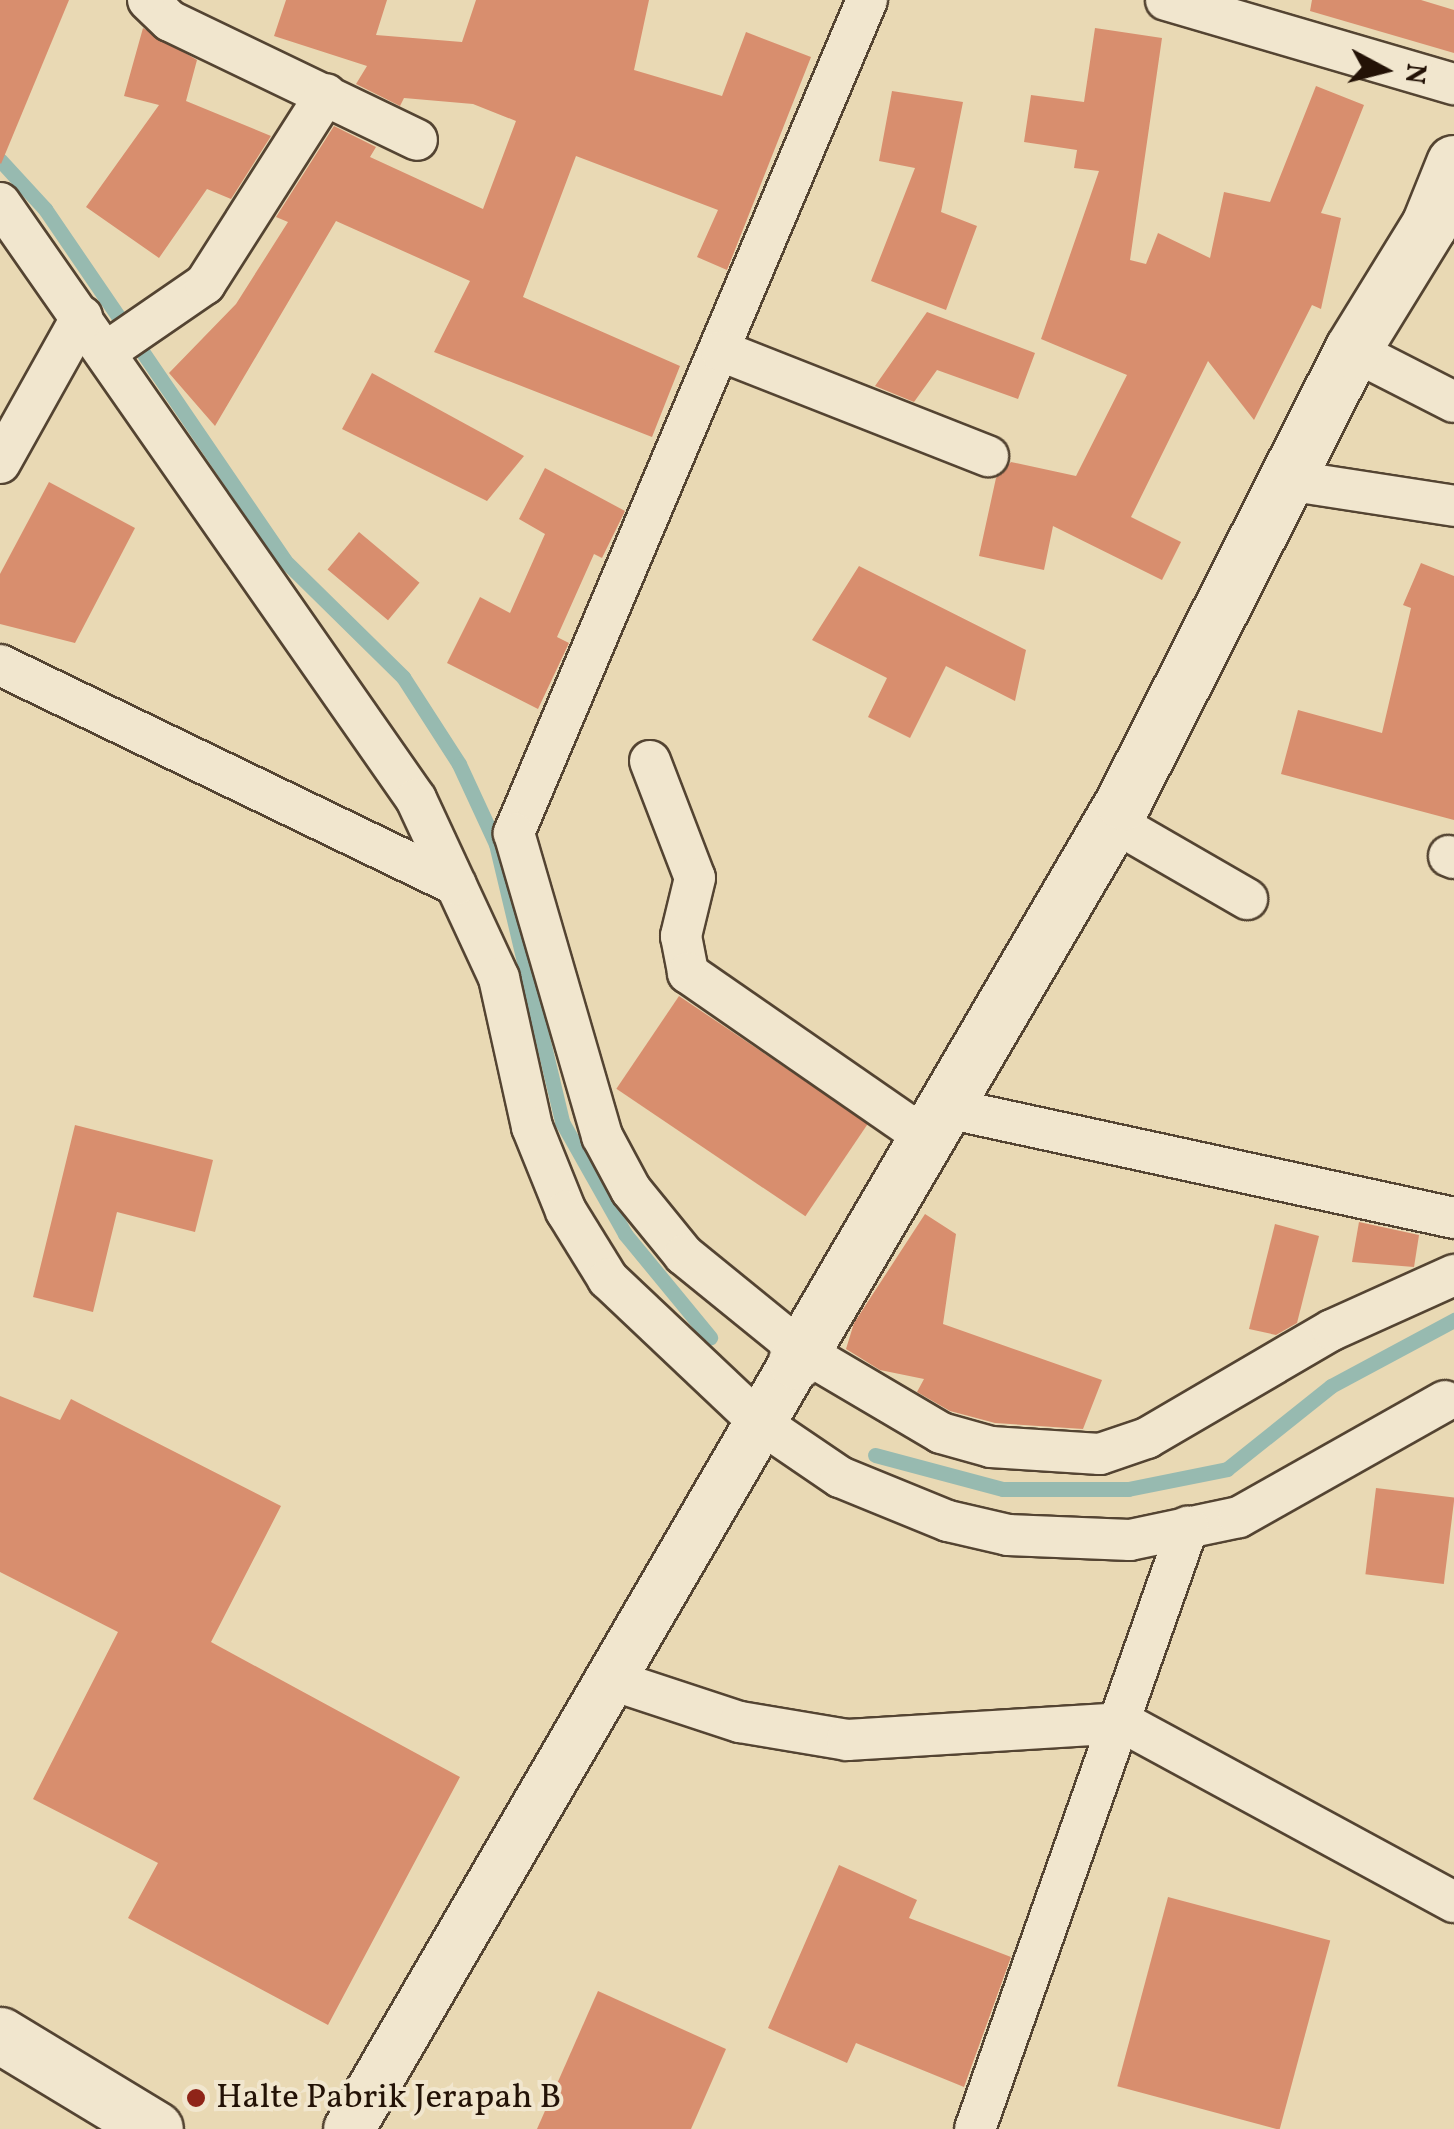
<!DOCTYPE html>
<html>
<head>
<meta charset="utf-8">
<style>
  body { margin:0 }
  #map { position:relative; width:1454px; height:2129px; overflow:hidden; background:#e9d9b4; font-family:Vollkorn,serif }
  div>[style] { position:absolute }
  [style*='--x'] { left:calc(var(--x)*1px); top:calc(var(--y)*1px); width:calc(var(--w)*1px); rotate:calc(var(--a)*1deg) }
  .stream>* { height:15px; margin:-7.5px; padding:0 7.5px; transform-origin:7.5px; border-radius:7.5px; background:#97bab0 }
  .building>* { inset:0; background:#d88e6e; transform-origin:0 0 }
  .roads { filter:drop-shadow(2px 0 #544432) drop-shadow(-2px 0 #544432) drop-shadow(0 2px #544432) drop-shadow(0 -2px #544432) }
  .minor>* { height:40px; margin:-20px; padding:0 20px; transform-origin:20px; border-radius:20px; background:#f1e6ce }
  .tertiary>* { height:50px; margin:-25px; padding:0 25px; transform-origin:25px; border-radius:25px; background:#f1e6ce }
  .secondary>* { height:55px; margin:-27.5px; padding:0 27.5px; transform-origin:27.5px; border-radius:27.5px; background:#f1e6ce }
  .dots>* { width:28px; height:28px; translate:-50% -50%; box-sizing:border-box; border:5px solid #f1e6ce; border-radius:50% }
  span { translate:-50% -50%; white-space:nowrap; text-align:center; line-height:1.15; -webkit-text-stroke:8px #f1e6ce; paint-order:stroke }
  .poi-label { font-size:35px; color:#231206 }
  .left { translate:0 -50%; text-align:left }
  .north { position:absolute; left:1334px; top:20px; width:100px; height:100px; -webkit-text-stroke:8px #f1e6ce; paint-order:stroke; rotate:97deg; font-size:28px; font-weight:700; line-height:40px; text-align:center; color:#231206 }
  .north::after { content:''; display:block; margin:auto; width:35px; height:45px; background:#231206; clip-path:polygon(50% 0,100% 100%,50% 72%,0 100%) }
</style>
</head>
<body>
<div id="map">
  <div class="stream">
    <div style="--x:0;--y:160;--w:67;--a:47.4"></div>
    <div style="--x:45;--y:209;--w:425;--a:55.7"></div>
    <div style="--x:284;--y:560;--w:167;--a:44.5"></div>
    <div style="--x:403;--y:677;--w:103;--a:57.2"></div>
    <div style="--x:459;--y:764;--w:88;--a:65.2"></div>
    <div style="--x:496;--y:844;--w:286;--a:76.6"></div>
    <div style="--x:562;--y:1122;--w:129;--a:60.6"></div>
    <div style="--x:625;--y:1234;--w:134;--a:50.5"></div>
    <div style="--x:875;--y:1455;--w:132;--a:14.9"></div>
    <div style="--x:1003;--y:1489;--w:125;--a:0"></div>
    <div style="--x:1128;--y:1489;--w:101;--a:-11.4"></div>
    <div style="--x:1227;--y:1469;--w:133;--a:-38.6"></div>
    <div style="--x:1331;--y:1386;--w:140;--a:-28.2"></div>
  </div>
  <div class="building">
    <div style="clip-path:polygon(0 0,69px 0,1px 164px,0 163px)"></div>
    <div style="clip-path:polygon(286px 0,387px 0,376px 35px,462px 42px,476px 0,649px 0,634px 70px,722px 96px,746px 32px,811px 57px,727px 270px,697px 257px,718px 210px,576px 156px,523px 297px,680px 366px,652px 437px,434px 352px,470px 281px,336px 221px,215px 426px,169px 373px,236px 304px,288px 222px,276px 217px,334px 126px,376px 147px,370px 157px,483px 209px,516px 121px,473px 104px,404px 98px,400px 106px,356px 84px,367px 66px,274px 36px)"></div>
    <div style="clip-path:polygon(1312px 0,1421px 0,1454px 10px,1454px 53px,1310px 11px)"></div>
    <div style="clip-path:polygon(143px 28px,197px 60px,186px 101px,271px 136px,231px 199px,207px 189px,159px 258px,86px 207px,159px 105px,124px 96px)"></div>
    <div style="clip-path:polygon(1095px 28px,1162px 38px,1130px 260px,1146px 264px,1158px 233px,1210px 258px,1224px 192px,1270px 202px,1316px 86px,1364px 105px,1321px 213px,1341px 218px,1321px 309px,1312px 305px,1254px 420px,1208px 361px,1131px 517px,1181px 542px,1162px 580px,1053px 526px,1044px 570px,979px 556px,996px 478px,1011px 462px,1076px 476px,1127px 375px,1041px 339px,1099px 171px,1074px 168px,1077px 150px,1024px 142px,1031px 95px,1084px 102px)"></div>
    <div style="clip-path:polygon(892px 91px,963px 102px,941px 212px,977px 226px,946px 310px,871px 281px,915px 168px,879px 161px)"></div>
    <div style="clip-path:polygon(927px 312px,1035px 353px,1018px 399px,937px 370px,914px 402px,875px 386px)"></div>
    <div style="clip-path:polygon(372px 373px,524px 456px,487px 501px,342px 429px)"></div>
    <div style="clip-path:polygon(545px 468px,625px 511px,602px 558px,594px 554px,557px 637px,569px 643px,538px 709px,447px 663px,480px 597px,510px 613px,545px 534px,519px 519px)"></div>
    <div style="clip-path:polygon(49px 482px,135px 528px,75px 643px,0 624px,0 574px)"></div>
    <div style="left:359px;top:532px;width:79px;height:49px;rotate:40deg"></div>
    <div style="clip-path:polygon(1421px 563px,1454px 576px,1454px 820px,1281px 774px,1298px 710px,1382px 733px,1411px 608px,1403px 605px)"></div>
    <div style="clip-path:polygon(859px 566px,1026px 650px,1015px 701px,946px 666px,910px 738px,868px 717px,887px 678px,812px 640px)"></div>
    <div style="left:679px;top:996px;width:228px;height:112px;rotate:34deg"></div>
    <div style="clip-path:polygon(75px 1125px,213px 1160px,195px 1232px,117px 1212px,93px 1312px,33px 1297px)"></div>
    <div style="clip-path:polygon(925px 1214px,956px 1234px,943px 1324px,1102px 1380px,1083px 1429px,995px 1423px,950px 1411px,917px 1392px,924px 1379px,880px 1370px,846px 1349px,854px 1323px)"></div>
    <div style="clip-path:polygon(1359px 1222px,1419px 1235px,1414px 1267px,1352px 1262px)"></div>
    <div style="clip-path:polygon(1275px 1224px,1319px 1236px,1297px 1323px,1276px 1335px,1249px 1329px)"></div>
    <div style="clip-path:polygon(0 1396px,60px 1420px,71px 1399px,281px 1506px,211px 1642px,460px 1777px,328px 2025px,128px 1918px,158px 1863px,33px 1799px,118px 1632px,0 1572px)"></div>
    <div style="left:1376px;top:1488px;width:79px;height:87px;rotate:7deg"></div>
    <div style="clip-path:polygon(839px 1865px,917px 1900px,909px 1918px,1011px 1957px,964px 2087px,856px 2043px,847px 2063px,768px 2028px)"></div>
    <div style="left:1168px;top:1897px;width:168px;height:196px;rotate:15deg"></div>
    <div style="clip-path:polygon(598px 1991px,726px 2049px,691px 2129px,537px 2129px)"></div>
  </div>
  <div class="roads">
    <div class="minor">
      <div style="--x:148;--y:0;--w:30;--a:44"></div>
      <div style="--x:170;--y:21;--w:274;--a:25.7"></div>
      <div style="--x:867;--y:0;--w:905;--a:112.97"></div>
      <div style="--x:514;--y:833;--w:316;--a:73.8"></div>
      <div style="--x:602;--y:1136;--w:61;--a:61.8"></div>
      <div style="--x:631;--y:1190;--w:84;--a:50.8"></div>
      <div style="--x:684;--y:1255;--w:152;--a:39.1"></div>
      <div style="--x:802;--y:1351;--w:161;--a:30.5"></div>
      <div style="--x:941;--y:1433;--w:52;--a:15.6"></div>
      <div style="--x:991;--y:1447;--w:109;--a:3.7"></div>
      <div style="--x:1100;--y:1454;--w:50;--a:-18.8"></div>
      <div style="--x:1147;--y:1438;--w:214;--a:-30.3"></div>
      <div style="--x:1332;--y:1330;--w:134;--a:-24.3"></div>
      <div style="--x:1166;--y:0;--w:300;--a:16.3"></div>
      <div style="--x:0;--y:203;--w:727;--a:55.09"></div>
      <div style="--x:416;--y:799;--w:197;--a:65.1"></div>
      <div style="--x:499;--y:978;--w:153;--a:77.5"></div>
      <div style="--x:532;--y:1127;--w:91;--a:68"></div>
      <div style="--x:566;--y:1211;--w:80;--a:58.3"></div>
      <div style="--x:608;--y:1279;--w:208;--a:43.4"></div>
      <div style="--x:759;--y:1422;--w:98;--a:34.2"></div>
      <div style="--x:840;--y:1477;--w:117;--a:22.2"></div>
      <div style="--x:948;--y:1521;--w:62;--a:13.1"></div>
      <div style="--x:1008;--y:1535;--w:122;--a:2.3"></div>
      <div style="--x:1130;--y:1540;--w:111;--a:-11.9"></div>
      <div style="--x:1239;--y:1517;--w:236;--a:-29.4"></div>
      <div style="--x:1352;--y:350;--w:114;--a:27"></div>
      <div style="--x:721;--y:351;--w:287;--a:21.5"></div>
      <div style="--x:106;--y:352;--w:120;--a:-34.5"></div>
      <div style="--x:205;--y:284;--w:225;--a:-57.5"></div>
      <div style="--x:0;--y:463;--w:168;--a:-60.8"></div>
      <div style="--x:1287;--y:480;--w:169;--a:8.8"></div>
      <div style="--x:0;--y:665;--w:506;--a:25.76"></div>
      <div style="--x:650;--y:761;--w:125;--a:69"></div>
      <div style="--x:695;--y:878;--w:60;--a:103.6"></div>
      <div style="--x:681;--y:936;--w:38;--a:79"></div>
      <div style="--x:688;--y:973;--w:292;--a:34.7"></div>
      <div style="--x:1112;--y:821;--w:156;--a:30"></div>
      <div style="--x:1449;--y:856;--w:5;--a:22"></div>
      <div style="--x:947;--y:1108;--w:519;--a:12.24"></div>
      <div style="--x:612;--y:1680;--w:135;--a:18.2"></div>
      <div style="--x:740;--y:1722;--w:109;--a:9.5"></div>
      <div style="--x:847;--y:1740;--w:278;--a:-3.5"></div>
      <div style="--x:1124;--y:1723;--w:375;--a:28.5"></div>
      <div style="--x:975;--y:2129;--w:639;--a:-70.52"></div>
    </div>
    <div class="tertiary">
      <div style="--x:349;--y:2129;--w:889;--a:-59.8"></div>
    </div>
    <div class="secondary">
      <div style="--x:796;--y:1361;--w:648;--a:-59.67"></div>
      <div style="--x:1123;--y:802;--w:507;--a:-63.13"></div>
      <div style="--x:1352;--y:350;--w:147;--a:-58.4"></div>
      <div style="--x:1429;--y:225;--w:67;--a:-68"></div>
      <div style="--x:0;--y:2035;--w:181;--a:31.2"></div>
    </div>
  </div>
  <div class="dots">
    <div style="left:196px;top:2098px;background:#8f2418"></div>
  </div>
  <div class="poi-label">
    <span class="left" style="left:216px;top:2098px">Halte Pabrik Jerapah B</span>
  </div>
  <div class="north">N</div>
</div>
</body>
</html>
